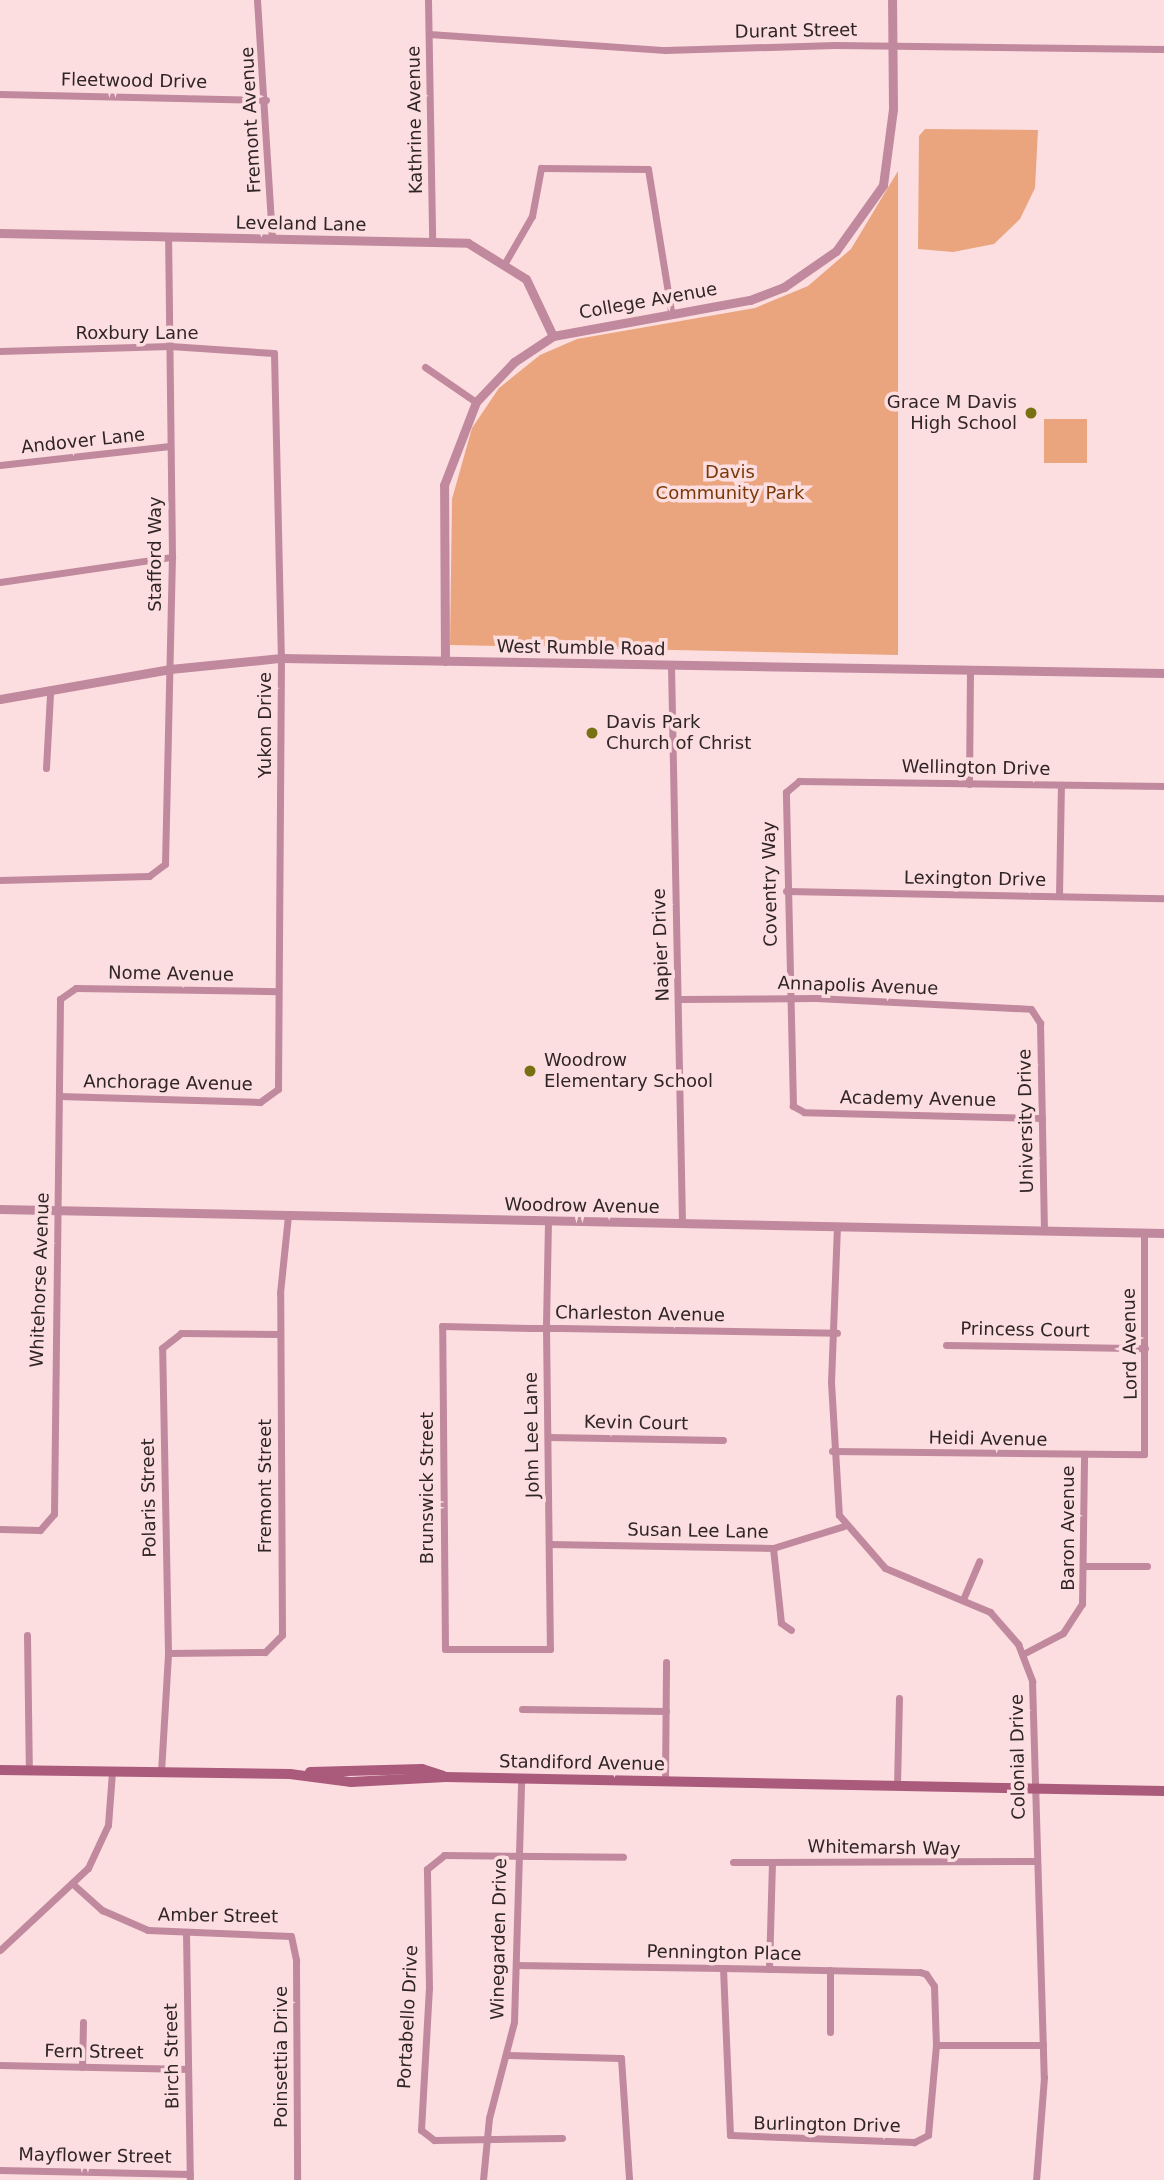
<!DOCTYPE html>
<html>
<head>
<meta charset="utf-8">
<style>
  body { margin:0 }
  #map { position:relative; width:1164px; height:2180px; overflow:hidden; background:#fcdee0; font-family:"DejaVu Sans",sans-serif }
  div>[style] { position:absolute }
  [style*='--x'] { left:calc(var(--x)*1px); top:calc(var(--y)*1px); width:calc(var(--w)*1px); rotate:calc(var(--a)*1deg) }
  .green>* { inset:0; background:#eaa57f; transform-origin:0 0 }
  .minor>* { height:7px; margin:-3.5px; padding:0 3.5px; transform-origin:3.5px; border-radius:3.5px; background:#c1899e }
  .tertiary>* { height:9px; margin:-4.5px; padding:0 4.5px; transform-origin:4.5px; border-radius:4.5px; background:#c1899e }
  .secondary>* { height:10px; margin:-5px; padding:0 5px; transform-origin:5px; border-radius:5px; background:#aa5a7b }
  .dots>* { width:19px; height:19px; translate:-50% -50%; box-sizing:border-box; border:4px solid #fcdee0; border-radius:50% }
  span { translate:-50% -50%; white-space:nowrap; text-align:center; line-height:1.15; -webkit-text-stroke:7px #fcdee0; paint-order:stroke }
  .street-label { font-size:18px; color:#302526 }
  .poi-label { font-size:18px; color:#302526 }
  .right { translate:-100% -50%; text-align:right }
  .left { translate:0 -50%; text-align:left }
  .park-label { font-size:18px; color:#7a3907 }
</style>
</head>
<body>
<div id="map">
  <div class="green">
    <div style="clip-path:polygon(925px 129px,1038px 130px,1035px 188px,1020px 219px,994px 244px,953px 252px,918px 249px,919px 136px)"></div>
    <div style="clip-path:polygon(898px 171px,898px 655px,450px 645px,452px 499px,472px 428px,499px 388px,540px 355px,577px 339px,755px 308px,808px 286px,851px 249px)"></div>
    <div style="left:1044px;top:419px;width:43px;height:44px"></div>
  </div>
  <div class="minor">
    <div style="--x:257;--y:0;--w:239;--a:86.4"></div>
    <div style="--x:428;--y:0;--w:240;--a:89"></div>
    <div style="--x:429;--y:34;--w:237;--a:3.9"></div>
    <div style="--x:665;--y:50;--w:170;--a:-1.7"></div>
    <div style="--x:835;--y:45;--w:329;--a:0.7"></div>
    <div style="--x:0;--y:94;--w:266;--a:1.3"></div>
    <div style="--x:506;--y:261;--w:52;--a:-60"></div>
    <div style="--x:532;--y:216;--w:49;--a:-79.4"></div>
    <div style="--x:541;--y:168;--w:107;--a:0.5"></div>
    <div style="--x:648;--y:169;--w:144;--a:80.8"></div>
    <div style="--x:0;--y:351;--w:170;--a:-1.7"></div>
    <div style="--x:170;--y:346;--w:104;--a:3.9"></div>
    <div style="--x:274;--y:353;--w:305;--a:88.7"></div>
    <div style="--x:281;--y:658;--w:431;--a:90.4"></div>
    <div style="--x:278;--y:1089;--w:22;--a:144"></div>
    <div style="--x:260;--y:1102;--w:201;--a:-178.3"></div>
    <div style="--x:425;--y:367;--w:62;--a:34.5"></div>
    <div style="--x:0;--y:465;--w:171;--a:-6.4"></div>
    <div style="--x:0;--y:582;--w:174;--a:-8.3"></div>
    <div style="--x:671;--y:665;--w:558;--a:88.87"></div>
    <div style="--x:46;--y:768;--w:74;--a:-86.9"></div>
    <div style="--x:969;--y:784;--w:115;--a:-89.5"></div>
    <div style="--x:0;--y:880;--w:149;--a:-1.5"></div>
    <div style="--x:149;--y:876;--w:20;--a:-37"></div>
    <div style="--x:165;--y:864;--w:307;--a:-88.7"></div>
    <div style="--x:172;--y:557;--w:321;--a:-90.7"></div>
    <div style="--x:786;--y:891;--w:378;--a:1.1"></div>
    <div style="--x:1059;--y:896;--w:111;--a:-89"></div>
    <div style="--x:679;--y:999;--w:137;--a:-0.4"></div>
    <div style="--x:816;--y:998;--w:215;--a:2.9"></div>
    <div style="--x:1031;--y:1009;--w:17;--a:57"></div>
    <div style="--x:1040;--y:1023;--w:208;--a:88.9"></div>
    <div style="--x:1042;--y:1118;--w:238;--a:-178.6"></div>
    <div style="--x:804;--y:1112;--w:13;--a:-151"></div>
    <div style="--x:793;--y:1106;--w:314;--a:-91.3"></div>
    <div style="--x:786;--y:792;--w:17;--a:-40"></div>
    <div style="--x:799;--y:781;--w:365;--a:0.8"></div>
    <div style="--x:548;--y:1221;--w:107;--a:91.1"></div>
    <div style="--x:546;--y:1328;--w:321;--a:89.3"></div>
    <div style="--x:550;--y:1649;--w:105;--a:180"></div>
    <div style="--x:445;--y:1649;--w:323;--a:-90.5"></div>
    <div style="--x:442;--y:1326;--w:89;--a:1.3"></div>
    <div style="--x:531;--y:1328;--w:30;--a:0"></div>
    <div style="--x:561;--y:1328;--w:276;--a:1"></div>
    <div style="--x:837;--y:1226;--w:156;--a:92.2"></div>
    <div style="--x:831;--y:1382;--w:133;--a:86.6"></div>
    <div style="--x:839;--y:1515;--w:70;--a:49"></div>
    <div style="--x:885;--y:1568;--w:114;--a:22.7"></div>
    <div style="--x:990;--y:1612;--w:43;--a:48.8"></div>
    <div style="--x:1018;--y:1644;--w:40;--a:69"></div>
    <div style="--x:1032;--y:1681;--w:396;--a:88.3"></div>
    <div style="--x:1044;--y:2077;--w:103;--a:94.4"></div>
    <div style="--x:946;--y:1345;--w:199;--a:0.9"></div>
    <div style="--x:548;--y:1437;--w:175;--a:1"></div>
    <div style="--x:832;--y:1451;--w:312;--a:0.6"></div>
    <div style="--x:1144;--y:1454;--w:222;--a:-90"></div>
    <div style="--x:0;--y:1529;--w:40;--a:1.4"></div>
    <div style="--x:40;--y:1530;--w:21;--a:-49"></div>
    <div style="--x:54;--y:1514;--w:515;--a:-89.33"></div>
    <div style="--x:60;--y:999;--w:19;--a:-35"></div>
    <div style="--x:76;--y:988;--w:202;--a:0.9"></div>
    <div style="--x:549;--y:1544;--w:224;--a:1"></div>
    <div style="--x:773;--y:1548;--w:74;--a:-17.2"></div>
    <div style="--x:773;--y:1548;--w:75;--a:83.9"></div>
    <div style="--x:781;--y:1623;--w:12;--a:35"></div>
    <div style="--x:1086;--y:1566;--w:61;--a:0"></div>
    <div style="--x:964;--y:1597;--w:39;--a:-67"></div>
    <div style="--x:27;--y:1635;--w:135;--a:89.2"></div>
    <div style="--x:168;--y:1653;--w:97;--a:-0.6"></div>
    <div style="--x:265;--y:1652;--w:24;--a:-45"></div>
    <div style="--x:282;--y:1635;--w:342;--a:-90.3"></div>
    <div style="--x:280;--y:1293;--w:77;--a:-84.1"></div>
    <div style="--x:1023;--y:1654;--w:45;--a:-27.7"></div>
    <div style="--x:1063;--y:1633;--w:35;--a:-57"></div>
    <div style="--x:1082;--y:1604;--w:147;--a:-89.2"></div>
    <div style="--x:522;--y:1709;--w:144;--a:0.8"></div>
    <div style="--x:161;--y:1772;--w:119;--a:-86.6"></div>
    <div style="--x:168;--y:1653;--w:305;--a:-91.1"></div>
    <div style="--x:162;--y:1348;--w:24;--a:-38"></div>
    <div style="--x:181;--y:1333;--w:99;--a:0.6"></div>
    <div style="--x:665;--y:1782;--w:120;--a:-89.5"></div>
    <div style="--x:897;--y:1786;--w:88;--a:-88.7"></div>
    <div style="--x:733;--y:1862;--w:302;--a:-0.2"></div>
    <div style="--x:74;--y:1885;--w:38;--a:42"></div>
    <div style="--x:102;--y:1910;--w:50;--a:23.5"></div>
    <div style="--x:148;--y:1930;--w:143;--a:2.4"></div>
    <div style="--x:291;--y:1936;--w:25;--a:78"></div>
    <div style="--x:296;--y:1960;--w:220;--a:89.7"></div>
    <div style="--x:186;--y:1933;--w:247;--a:89.1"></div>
    <div style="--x:0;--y:1950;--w:120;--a:-43"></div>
    <div style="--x:88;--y:1868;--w:47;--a:-65.1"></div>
    <div style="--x:108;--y:1825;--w:53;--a:-85.7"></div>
    <div style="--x:516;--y:1965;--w:207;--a:0.8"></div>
    <div style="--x:723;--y:1968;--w:197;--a:1.2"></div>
    <div style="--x:920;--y:1972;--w:6;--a:18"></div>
    <div style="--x:926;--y:1974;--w:14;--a:56"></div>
    <div style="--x:934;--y:1986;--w:59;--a:88.1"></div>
    <div style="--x:936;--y:2045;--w:90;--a:95.1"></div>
    <div style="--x:928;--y:2135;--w:16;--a:153"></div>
    <div style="--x:914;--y:2142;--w:184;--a:-177.8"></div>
    <div style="--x:730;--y:2135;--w:167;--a:-92.4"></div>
    <div style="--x:769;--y:1969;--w:107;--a:-88.4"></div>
    <div style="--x:830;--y:1970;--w:62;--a:90"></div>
    <div style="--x:936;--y:2045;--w:107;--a:0"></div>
    <div style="--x:507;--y:2055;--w:114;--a:1.5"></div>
    <div style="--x:621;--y:2058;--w:122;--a:86.2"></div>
    <div style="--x:0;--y:2065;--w:188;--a:1.2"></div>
    <div style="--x:82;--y:2067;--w:45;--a:-88.7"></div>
    <div style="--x:562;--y:2138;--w:128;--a:179.1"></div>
    <div style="--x:434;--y:2140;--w:16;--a:-142"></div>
    <div style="--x:421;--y:2130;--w:142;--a:-86.8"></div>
    <div style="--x:429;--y:1988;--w:119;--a:-91"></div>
    <div style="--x:427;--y:1869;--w:22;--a:-39"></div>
    <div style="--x:444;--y:1855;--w:179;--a:0.6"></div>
    <div style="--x:0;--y:2170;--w:190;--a:1.2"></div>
    <div style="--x:483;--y:2180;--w:62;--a:-84.5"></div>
    <div style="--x:489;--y:2118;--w:99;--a:-75.4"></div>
    <div style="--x:514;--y:2022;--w:243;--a:-88.3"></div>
  </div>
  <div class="tertiary">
    <div style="--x:0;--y:233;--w:468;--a:1.2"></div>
    <div style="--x:468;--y:243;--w:68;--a:31.8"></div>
    <div style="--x:526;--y:279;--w:63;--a:64.7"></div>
    <div style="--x:445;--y:661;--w:176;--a:-90.3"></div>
    <div style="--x:444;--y:485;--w:89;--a:-68.9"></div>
    <div style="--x:476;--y:402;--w:55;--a:-46.5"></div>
    <div style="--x:514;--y:362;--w:47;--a:-33.7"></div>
    <div style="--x:553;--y:336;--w:200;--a:-10.4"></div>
    <div style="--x:750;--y:300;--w:36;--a:-21"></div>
    <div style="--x:784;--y:287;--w:63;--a:-34.7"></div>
    <div style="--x:836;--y:251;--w:81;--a:-54.5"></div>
    <div style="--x:883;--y:185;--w:77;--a:-82.5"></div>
    <div style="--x:893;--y:109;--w:109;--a:-90.5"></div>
    <div style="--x:0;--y:699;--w:173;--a:-10"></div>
    <div style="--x:170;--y:669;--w:112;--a:-5.7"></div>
    <div style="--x:281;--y:658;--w:883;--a:0.97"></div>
    <div style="--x:0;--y:1209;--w:1164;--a:1.18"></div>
  </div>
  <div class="secondary">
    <div style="--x:0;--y:1770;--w:290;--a:0.8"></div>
    <div style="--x:290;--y:1774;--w:62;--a:7.5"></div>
    <div style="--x:351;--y:1782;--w:95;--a:-3"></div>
    <div style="--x:446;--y:1777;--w:718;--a:1.12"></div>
    <div style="--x:310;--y:1772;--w:112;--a:-1.5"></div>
    <div style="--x:422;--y:1769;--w:22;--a:18"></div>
  </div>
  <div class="dots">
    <div style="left:1031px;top:413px;background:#787113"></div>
    <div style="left:592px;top:733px;background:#787113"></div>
    <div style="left:530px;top:1071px;background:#787113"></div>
  </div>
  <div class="street-label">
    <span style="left:796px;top:31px;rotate:-1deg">Durant Street</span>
    <span style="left:134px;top:81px;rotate:1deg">Fleetwood Drive</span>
    <span style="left:251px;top:120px;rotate:-93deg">Fremont Avenue</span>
    <span style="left:415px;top:120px;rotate:-91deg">Kathrine Avenue</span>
    <span style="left:301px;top:224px;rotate:1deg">Leveland Lane</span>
    <span style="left:648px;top:301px;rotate:-10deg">College Avenue</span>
    <span style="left:137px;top:333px">Roxbury Lane</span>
    <span style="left:83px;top:441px;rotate:-6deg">Andover Lane</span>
    <span style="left:155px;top:554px;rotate:-90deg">Stafford Way</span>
    <span style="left:581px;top:648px;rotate:1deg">West Rumble Road</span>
    <span style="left:265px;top:725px;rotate:-90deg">Yukon Drive</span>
    <span style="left:976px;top:768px;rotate:1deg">Wellington Drive</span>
    <span style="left:975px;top:879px;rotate:1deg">Lexington Drive</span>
    <span style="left:770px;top:884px;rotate:-91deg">Coventry Way</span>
    <span style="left:661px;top:945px;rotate:-92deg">Napier Drive</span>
    <span style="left:171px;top:974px;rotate:1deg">Nome Avenue</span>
    <span style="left:858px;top:986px;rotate:2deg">Annapolis Avenue</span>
    <span style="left:168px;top:1083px;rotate:1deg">Anchorage Avenue</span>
    <span style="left:918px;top:1099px;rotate:1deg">Academy Avenue</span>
    <span style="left:1026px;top:1121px;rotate:-91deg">University Drive</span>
    <span style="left:582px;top:1206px;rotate:1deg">Woodrow Avenue</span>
    <span style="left:40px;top:1280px;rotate:-88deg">Whitehorse Avenue</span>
    <span style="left:640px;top:1314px;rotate:1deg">Charleston Avenue</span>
    <span style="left:1025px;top:1330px;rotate:1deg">Princess Court</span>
    <span style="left:1130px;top:1344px;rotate:-91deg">Lord Avenue</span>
    <span style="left:636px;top:1423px;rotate:1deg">Kevin Court</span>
    <span style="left:532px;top:1435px;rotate:-91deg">John Lee Lane</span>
    <span style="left:988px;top:1439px;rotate:1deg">Heidi Avenue</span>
    <span style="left:265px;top:1486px;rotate:-90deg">Fremont Street</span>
    <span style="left:427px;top:1488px;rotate:-90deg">Brunswick Street</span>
    <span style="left:149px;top:1498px;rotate:-91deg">Polaris Street</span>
    <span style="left:1068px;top:1528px;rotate:-90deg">Baron Avenue</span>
    <span style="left:698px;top:1531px;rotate:1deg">Susan Lee Lane</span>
    <span style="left:1018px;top:1757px;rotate:-91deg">Colonial Drive</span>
    <span style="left:582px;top:1763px;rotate:1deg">Standiford Avenue</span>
    <span style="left:884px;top:1848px;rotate:1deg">Whitemarsh Way</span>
    <span style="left:218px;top:1916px;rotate:1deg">Amber Street</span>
    <span style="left:499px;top:1939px;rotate:-89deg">Winegarden Drive</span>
    <span style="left:724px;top:1953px;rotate:1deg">Pennington Place</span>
    <span style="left:408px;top:2017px;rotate:-87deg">Portabello Drive</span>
    <span style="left:94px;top:2052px;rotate:1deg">Fern Street</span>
    <span style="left:172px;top:2056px;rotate:-91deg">Birch Street</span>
    <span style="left:281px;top:2057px;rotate:-90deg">Poinsettia Drive</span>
    <span style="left:827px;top:2125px;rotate:1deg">Burlington Drive</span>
    <span style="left:95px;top:2156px;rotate:1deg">Mayflower Street</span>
  </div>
  <div class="poi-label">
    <span class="right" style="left:1017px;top:413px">Grace M Davis<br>High School</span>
    <span class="left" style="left:606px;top:733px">Davis Park<br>Church of Christ</span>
    <span class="left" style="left:544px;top:1071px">Woodrow<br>Elementary School</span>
  </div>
  <div class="park-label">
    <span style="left:730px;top:483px">Davis<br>Community Park</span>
  </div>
</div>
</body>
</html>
